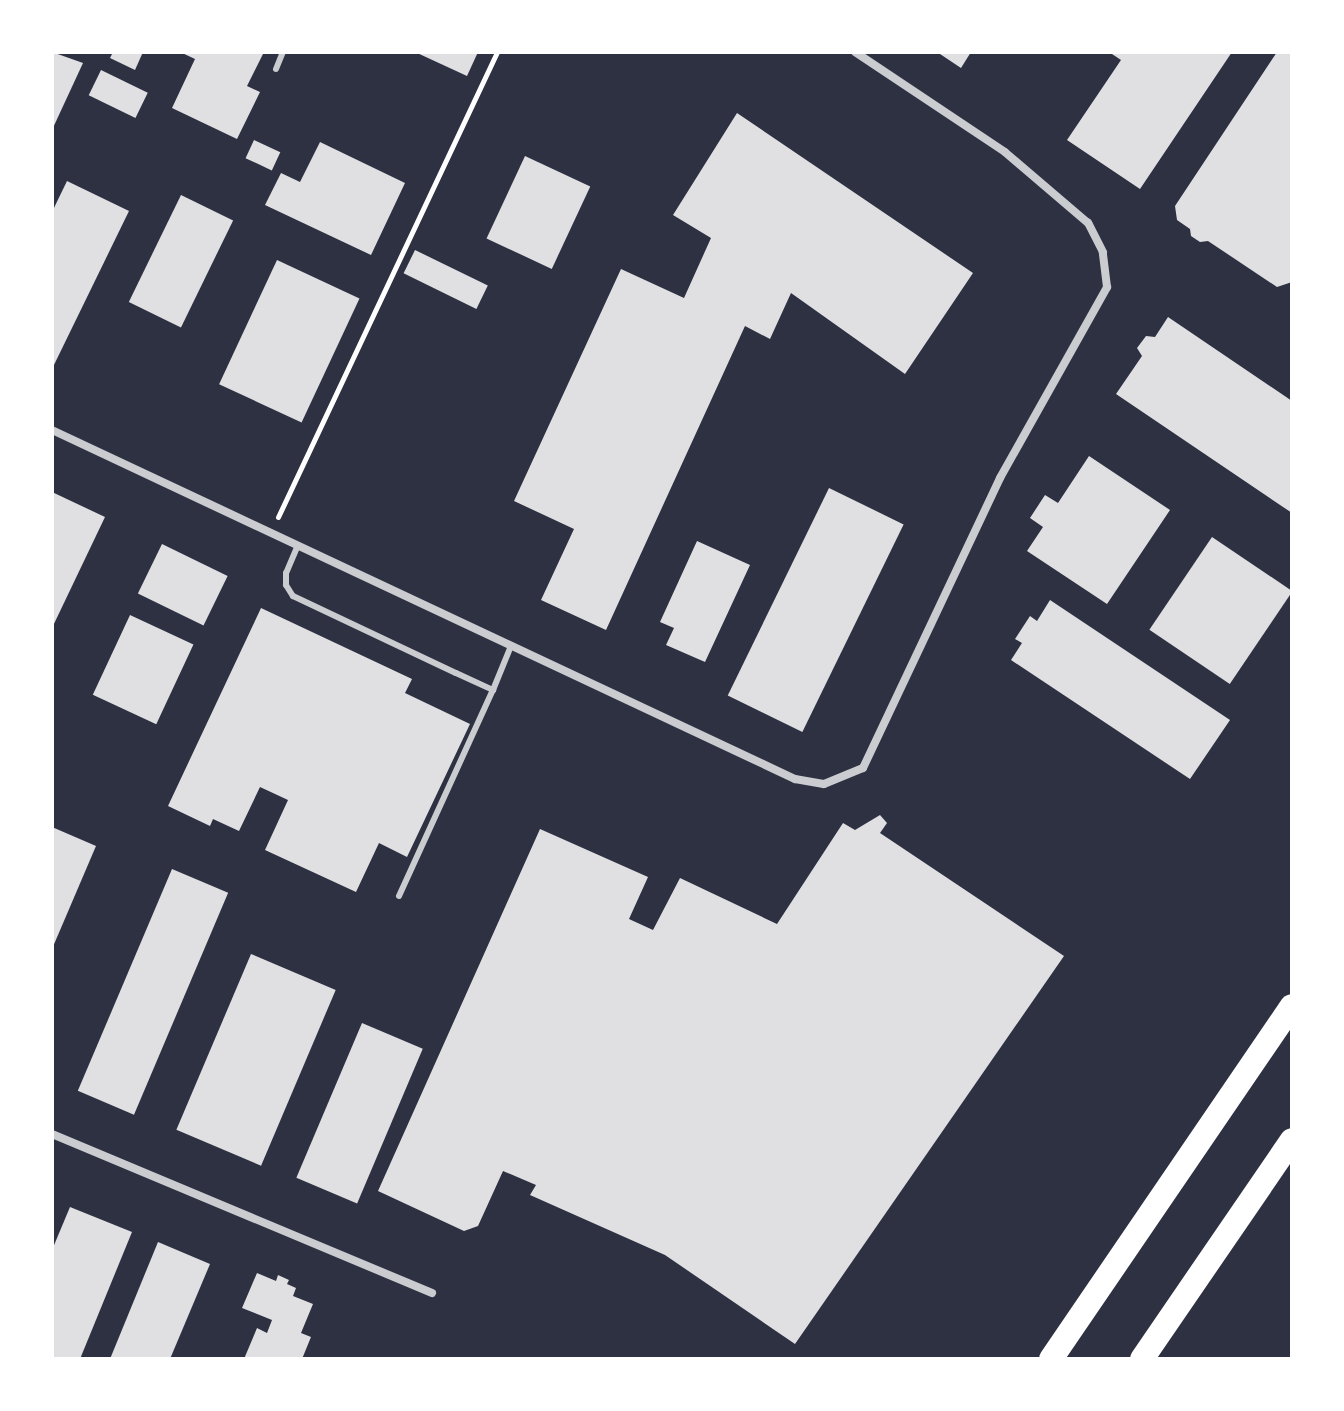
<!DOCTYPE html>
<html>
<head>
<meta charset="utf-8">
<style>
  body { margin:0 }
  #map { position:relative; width:1344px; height:1411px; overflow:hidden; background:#2d3142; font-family:Raleway,sans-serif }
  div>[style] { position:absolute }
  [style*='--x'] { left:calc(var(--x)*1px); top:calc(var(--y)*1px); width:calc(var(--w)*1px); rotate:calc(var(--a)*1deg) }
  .building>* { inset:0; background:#e0e0e3; transform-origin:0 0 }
  .path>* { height:5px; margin:-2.5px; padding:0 2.5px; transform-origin:2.5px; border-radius:2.5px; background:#fff }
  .service>* { height:6px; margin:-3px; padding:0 3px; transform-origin:3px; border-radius:3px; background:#caccd0 }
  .minor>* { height:8px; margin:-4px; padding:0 4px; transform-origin:4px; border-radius:4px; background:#caccd0 }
  .motorway>* { height:24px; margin:-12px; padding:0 12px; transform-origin:12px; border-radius:12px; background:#fff }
  span { translate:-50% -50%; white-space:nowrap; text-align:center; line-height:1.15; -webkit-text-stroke:7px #fff; paint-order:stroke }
  .frame { position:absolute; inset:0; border:54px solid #fff; pointer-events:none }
</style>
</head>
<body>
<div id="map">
  <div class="building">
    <div style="clip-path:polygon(52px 52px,83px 63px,52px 130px)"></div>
    <div style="clip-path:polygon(113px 52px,143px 52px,135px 70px,110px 58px)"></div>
    <div style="clip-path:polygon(180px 52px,264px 52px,247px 86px,260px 92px,237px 139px,172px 108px,195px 59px)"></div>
    <div style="clip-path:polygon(415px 52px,478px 52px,467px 76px)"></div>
    <div style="clip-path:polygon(937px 52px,971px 52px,961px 68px)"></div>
    <div style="clip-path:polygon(1109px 52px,1232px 52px,1140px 189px,1067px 140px,1121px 60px)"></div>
    <div style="clip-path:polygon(1277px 52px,1292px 52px,1292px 282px,1277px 287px,1208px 241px,1200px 242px,1191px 236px,1190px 229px,1177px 220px,1175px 206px)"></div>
    <div style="left:101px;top:70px;width:52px;height:28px;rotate:26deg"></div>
    <div style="clip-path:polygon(737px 113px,973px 273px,905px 374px,791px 293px,770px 339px,745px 326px,606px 630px,541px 600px,574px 529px,514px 501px,621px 269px,684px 298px,711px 238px,673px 215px)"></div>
    <div style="left:254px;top:140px;width:29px;height:20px;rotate:25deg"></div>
    <div style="clip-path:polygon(320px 142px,405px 183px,371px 255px,265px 205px,281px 173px,300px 182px)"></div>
    <div style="left:525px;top:156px;width:72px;height:91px;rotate:25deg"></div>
    <div style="clip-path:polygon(67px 181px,129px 211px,52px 369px,52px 212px)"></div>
    <div style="left:181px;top:195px;width:58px;height:119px;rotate:26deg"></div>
    <div style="left:415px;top:250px;width:81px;height:26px;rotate:26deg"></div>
    <div style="left:277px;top:260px;width:91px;height:137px;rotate:25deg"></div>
    <div style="clip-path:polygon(1168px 317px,1292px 401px,1292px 513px,1116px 394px,1142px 356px,1137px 348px,1146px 336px,1155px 337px)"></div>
    <div style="clip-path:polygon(1089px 456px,1170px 510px,1107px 604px,1027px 551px,1043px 527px,1030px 518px,1045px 495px,1058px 503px)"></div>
    <div style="left:829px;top:488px;width:83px;height:231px;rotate:26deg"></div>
    <div style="clip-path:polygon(52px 492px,105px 517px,52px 628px)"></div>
    <div style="left:1212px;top:537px;width:97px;height:112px;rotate:34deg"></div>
    <div style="clip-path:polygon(697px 541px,750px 565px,705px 662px,666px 645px,674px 628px,660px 622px)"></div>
    <div style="left:162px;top:544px;width:73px;height:55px;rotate:26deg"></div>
    <div style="clip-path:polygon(1050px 600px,1230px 720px,1190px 779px,1011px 660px,1022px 643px,1015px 639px,1030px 616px,1037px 621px)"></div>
    <div style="clip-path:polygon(261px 608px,412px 679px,405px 693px,470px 724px,407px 857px,379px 843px,356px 892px,265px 850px,288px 800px,260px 787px,239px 831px,213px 819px,210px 826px,168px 806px)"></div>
    <div style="left:130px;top:615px;width:70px;height:88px;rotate:25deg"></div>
    <div style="clip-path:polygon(880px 815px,887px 823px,880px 833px,1064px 956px,795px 1344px,665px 1255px,530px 1195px,536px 1185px,503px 1171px,478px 1226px,464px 1231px,378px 1191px,540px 829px,648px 877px,629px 919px,653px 930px,680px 878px,777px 924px,843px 823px,855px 830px)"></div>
    <div style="clip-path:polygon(52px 827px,96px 846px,52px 949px)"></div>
    <div style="left:172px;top:869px;width:61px;height:241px;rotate:23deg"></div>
    <div style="left:251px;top:954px;width:92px;height:191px;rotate:23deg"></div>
    <div style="left:362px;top:1023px;width:66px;height:168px;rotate:23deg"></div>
    <div style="clip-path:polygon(70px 1207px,132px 1232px,80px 1359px,52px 1359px,52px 1250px)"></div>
    <div style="clip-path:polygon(158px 1242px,210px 1264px,170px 1359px,110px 1359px)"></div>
    <div style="clip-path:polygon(257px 1273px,276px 1281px,278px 1275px,289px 1280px,287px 1284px,296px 1288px,293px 1296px,313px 1304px,301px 1333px,311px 1337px,302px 1359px,244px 1359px,257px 1328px,267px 1333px,272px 1320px,242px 1308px)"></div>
  </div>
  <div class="path">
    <div style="--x:278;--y:517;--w:514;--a:-64.78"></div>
  </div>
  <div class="service">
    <div style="--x:276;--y:69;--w:18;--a:-68"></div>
    <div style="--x:298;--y:545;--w:30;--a:113"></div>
    <div style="--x:286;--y:573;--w:12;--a:90"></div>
    <div style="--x:286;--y:585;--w:13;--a:58"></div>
    <div style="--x:293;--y:596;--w:180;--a:25.3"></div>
    <div style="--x:456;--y:673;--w:41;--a:24.7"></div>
    <div style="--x:493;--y:690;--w:48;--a:-67.8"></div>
    <div style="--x:399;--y:896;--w:226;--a:-65.5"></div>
  </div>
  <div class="minor">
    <div style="--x:52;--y:430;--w:821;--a:25.16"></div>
    <div style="--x:795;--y:779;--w:29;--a:10"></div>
    <div style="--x:824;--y:784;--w:42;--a:-22.3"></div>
    <div style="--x:863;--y:768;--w:321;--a:-64.7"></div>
    <div style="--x:1000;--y:478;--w:219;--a:-60.7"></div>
    <div style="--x:1107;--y:287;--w:35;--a:-97"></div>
    <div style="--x:1103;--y:252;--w:33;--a:-117"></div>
    <div style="--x:1088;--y:223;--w:109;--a:-139.5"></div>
    <div style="--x:1005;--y:152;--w:180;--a:-146.3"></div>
    <div style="--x:52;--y:1134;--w:412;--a:22.7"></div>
  </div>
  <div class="motorway">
    <div style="--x:1051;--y:1359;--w:427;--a:-55.7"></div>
    <div style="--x:1142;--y:1359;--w:265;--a:-55.6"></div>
  </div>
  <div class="frame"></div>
</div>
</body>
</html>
